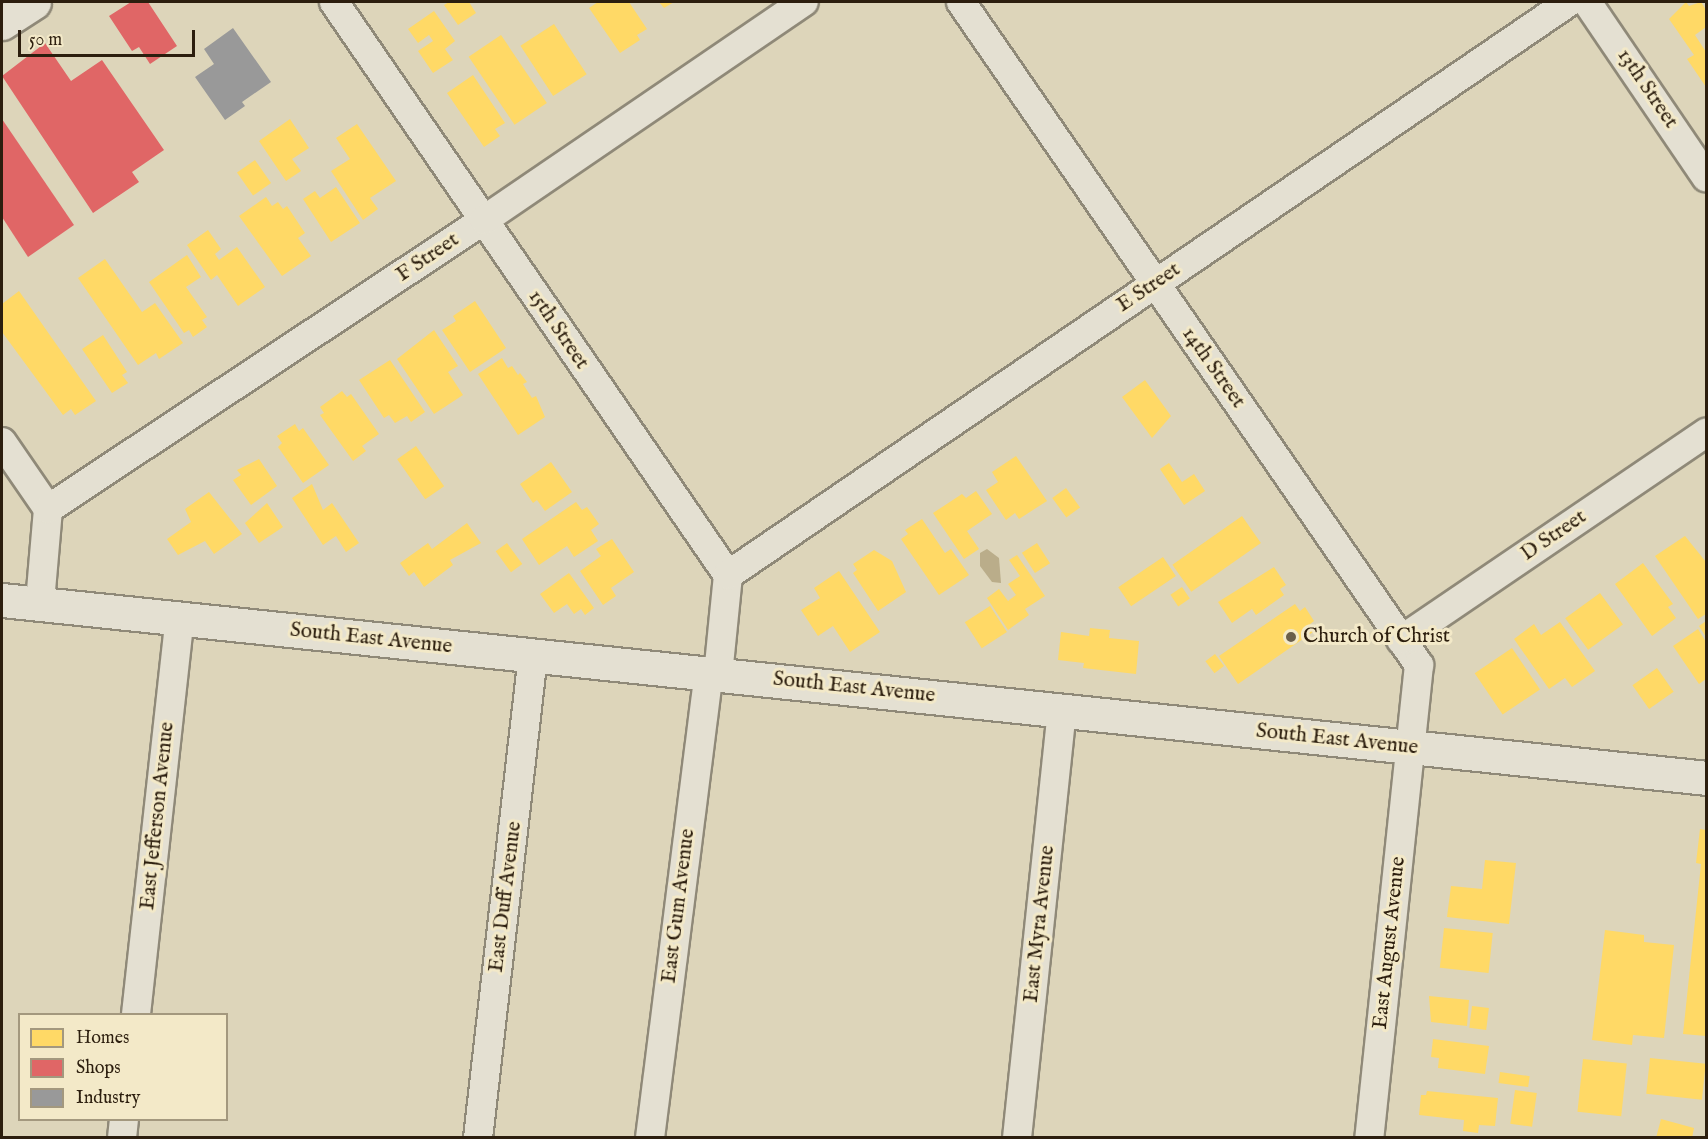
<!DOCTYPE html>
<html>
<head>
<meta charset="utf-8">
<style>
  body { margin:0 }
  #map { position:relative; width:1708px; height:1139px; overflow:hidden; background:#ddd5ba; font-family:"IM FELL English",serif }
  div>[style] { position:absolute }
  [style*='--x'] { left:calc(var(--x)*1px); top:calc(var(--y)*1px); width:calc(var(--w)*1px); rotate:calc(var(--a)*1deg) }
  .water>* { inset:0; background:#baad8a }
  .homes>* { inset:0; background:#ffd966; transform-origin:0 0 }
  .shops>* { inset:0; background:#e06666 }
  .industry>* { inset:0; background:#999 }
  .roads { filter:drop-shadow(2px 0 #8f8978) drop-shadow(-2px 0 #8f8978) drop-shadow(0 2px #8f8978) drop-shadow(0 -2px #8f8978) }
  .street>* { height:28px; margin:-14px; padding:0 14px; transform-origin:14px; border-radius:14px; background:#e4e0d2 }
  .secondary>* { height:33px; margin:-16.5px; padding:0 16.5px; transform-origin:16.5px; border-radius:16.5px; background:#e4e0d2 }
  .dots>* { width:16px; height:16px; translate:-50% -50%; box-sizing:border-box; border:3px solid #f3e9c8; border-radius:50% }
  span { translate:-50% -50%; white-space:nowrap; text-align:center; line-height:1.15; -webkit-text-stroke:6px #f3e9c8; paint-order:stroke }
  .street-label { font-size:21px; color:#2c1e0e }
  .poi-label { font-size:21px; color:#2c1e0e }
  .left { translate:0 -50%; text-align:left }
  .frame { position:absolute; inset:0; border:3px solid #2c1e0e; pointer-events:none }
  .legend { position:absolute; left:18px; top:1013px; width:210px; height:108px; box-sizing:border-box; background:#f3e9c8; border:2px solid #a3987e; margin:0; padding:8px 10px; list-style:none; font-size:18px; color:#2c1e0e }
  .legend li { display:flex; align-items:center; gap:12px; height:30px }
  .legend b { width:30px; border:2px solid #a3987e }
  .scale { position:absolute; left:18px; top:30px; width:177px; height:27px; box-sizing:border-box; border:3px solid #2c1e0e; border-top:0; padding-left:8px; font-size:18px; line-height:21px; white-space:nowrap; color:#2c1e0e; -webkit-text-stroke:4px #f3e9c8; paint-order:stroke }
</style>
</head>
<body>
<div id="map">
  <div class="water">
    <div style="clip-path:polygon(987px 549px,999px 558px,1001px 583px,992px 582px,980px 566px,980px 553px)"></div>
  </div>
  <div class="homes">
    <div style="clip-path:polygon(449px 2px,469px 2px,476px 13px,458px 25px,444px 5px)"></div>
    <div style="clip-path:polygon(598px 2px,629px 2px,647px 29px,637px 35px,640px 40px,620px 53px,589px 8px)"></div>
    <div style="clip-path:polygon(659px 2px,674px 2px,664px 8px)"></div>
    <div style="clip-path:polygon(1686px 2px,1689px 6px,1701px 2px,1706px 10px,1706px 27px,1695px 35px,1706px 52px,1706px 87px,1687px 59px,1694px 55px,1669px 19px)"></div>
    <div style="clip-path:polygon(434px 11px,455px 41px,445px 49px,453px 60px,433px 73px,418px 51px,433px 41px,429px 35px,418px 43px,408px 29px)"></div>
    <div style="left:554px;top:24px;width:60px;height:40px;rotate:57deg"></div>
    <div style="left:501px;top:35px;width:82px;height:39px;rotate:56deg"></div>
    <div style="clip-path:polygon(473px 75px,505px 123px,495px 129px,500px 136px,484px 147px,447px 93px)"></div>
    <div style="clip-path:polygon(290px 119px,309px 148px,292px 159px,301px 171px,286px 181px,259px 141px)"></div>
    <div style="clip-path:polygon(357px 124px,396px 181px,370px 198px,378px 209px,363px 220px,331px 171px,350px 159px,336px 138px)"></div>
    <div style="left:255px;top:160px;width:28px;height:22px;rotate:55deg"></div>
    <div style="clip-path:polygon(336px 187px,360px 223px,331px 242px,303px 199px,315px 191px,320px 198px)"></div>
    <div style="clip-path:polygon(266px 197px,272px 206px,278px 202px,283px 209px,287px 206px,305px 233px,298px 238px,311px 256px,282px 276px,239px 216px)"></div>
    <div style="clip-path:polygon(208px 230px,221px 249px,215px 254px,219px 260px,237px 247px,265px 287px,238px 306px,217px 275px,211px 280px,187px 245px)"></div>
    <div style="clip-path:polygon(187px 255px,201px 277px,186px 287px,207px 317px,202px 320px,207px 327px,193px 337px,189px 330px,184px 333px,149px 282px)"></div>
    <div style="clip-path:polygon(105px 259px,142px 312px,155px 303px,183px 343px,159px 359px,156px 353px,138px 365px,78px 278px)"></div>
    <div style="clip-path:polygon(19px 291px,96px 401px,75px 415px,71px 409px,63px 415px,2px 332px,2px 304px)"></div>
    <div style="clip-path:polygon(475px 301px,506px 348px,470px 372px,442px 330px,456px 321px,453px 316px)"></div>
    <div style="clip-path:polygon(434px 330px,458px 366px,448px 372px,463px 395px,434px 414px,397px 359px)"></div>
    <div style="clip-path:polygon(103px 335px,127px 372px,122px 375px,128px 383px,112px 393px,82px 349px)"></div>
    <div style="clip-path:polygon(502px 358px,508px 368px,512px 366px,518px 375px,520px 373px,527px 382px,523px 384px,532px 398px,536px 396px,545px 417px,518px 435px,478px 374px)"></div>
    <div style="clip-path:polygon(390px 360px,425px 412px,411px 422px,407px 416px,395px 423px,389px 415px,384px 418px,359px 380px)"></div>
    <div style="clip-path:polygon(1145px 380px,1171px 416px,1152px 438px,1122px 397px)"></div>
    <div style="clip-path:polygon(342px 391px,347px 397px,351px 394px,379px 434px,362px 446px,366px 451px,353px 461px,320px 415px,324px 413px,320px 407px)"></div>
    <div style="clip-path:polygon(295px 424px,299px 431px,303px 428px,329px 465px,303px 483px,278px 447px,282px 443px,277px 436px)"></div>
    <div style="left:416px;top:446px;width:49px;height:23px;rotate:55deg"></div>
    <div style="clip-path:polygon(1016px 456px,1047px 501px,1019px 519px,1015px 513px,1006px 520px,986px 490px,998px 482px,992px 472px)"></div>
    <div style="clip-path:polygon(259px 459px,277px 486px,251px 505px,233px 480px,241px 475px,237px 470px)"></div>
    <div style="clip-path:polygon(551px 462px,572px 492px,545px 511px,537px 500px,533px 503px,520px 484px)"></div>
    <div style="clip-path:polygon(1169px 463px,1182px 482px,1194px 474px,1205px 491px,1184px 505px,1160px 469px)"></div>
    <div style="clip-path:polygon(312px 484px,323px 510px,332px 503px,359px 543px,346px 552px,336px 536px,323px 545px,292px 498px)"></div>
    <div style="left:1066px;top:488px;width:24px;height:17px;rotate:54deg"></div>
    <div style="clip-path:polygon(976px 491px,992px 514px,967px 531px,979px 549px,964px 559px,933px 513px,962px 494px,966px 498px)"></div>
    <div style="clip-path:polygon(209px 492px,242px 534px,214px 554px,205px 541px,178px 555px,167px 539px,191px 522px,185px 509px)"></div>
    <div style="clip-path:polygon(576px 502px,582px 510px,587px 507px,599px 524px,591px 530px,598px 541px,574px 557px,567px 546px,539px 565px,522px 539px)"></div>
    <div style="clip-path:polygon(267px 503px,283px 527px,259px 543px,245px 523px)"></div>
    <div style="left:1242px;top:516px;width:33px;height:85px;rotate:55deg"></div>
    <div style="clip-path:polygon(922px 519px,945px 553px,951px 549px,969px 575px,939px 595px,901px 539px,908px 534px,905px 530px)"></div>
    <div style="clip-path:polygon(467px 523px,481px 543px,450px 560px,453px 565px,424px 587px,414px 572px,409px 576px,400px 563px,428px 543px,432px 549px)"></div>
    <div style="clip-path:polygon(1685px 536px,1706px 562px,1706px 614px,1698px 619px,1655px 556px)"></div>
    <div style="clip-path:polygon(612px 539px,634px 572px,611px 588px,616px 596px,603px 605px,580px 571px,601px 556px,596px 549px)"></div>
    <div style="left:507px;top:543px;width:26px;height:14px;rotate:54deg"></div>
    <div style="left:1037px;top:543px;width:24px;height:18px;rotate:57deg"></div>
    <div style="clip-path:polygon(874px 550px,892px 561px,906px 592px,878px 611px,853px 573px,857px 570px,853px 564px)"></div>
    <div style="clip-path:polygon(1017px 555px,1045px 596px,1025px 609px,1029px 615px,1008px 630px,987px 598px,999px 589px,1008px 601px,1016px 595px,1008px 584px,1020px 576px,1009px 560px)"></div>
    <div style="left:1163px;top:557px;width:23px;height:54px;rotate:56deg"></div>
    <div style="clip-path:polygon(1643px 563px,1673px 604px,1668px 607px,1676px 618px,1652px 636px,1615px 584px)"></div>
    <div style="clip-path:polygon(1274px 567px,1286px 585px,1280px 589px,1284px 595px,1256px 615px,1252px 609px,1232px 623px,1218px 602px)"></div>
    <div style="clip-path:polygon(839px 571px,880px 632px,850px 652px,833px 626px,818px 636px,801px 610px,820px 598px,814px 588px)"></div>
    <div style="clip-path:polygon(569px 573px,594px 608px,585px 615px,581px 609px,574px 614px,567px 604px,554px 613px,540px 594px)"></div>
    <div style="left:1182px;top:587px;width:14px;height:14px;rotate:56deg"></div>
    <div style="left:1600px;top:593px;width:39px;height:43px;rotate:54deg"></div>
    <div style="clip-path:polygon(1295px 604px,1300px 611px,1305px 607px,1314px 621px,1309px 625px,1313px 632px,1238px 684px,1219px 656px)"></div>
    <div style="left:990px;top:606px;width:31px;height:30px;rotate:57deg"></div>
    <div style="clip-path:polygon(1706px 621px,1706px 637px,1699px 626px)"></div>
    <div style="clip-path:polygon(1560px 622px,1595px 671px,1572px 687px,1565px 678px,1549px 689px,1514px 639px,1534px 624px,1541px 635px)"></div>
    <div style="clip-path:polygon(1090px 628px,1110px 630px,1109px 638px,1139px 641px,1136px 674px,1083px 668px,1084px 663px,1058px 660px,1061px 632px,1089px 636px)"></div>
    <div style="clip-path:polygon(1698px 629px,1706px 642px,1706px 679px,1699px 684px,1673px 646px)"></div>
    <div style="left:1512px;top:648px;width:50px;height:45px;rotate:56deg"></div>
    <div style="left:1215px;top:654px;width:15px;height:12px;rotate:53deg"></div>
    <div style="left:1657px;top:668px;width:29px;height:30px;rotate:55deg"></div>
    <div style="clip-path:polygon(1700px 829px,1706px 830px,1706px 1036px,1683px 1034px,1701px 864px,1696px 863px)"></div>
    <div style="clip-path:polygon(1485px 860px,1516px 863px,1509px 924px,1447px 917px,1451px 886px,1482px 889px)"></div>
    <div style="left:1444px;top:928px;width:49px;height:40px;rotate:6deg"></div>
    <div style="clip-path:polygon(1605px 930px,1644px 935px,1644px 942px,1674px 945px,1664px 1038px,1633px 1035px,1632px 1045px,1592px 1040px)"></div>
    <div style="clip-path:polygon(1429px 996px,1469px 1000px,1467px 1026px,1431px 1022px)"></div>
    <div style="left:1472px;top:1006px;width:17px;height:22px;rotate:7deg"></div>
    <div style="clip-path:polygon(1433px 1039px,1489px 1046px,1485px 1074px,1438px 1068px,1439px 1058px,1431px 1057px)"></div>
    <div style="left:1650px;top:1058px;width:56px;height:36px;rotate:6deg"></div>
    <div style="left:1583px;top:1059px;width:44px;height:53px;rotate:6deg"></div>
    <div style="left:1500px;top:1072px;width:30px;height:11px;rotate:8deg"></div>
    <div style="left:1515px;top:1090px;width:22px;height:34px;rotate:8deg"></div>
    <div style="clip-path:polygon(1427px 1091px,1498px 1098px,1495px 1126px,1479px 1125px,1478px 1133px,1463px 1131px,1464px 1120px,1419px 1115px,1421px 1095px,1426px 1095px)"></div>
    <div style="clip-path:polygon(1661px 1119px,1694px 1128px,1692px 1138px,1656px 1138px)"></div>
  </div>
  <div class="shops">
    <div style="clip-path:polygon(131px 2px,148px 2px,177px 46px,150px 64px,139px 47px,132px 51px,109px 16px)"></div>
    <div style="clip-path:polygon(45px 43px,71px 81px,102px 60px,164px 150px,132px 172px,139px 182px,93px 213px,2px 76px)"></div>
    <div style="clip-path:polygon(2px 119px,74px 225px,28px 257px,2px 217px)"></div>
  </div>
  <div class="industry">
    <div style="clip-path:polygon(233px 28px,271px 82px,242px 102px,245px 106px,225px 120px,195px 77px,214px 64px,204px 49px)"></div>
  </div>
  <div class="roads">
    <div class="street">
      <div style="--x:334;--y:2;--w:695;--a:55.49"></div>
      <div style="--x:728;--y:575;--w:100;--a:95.7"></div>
      <div style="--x:961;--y:2;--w:806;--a:55.36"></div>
      <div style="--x:1419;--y:665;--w:476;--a:96"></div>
      <div style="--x:1587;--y:2;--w:212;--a:55.8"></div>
      <div style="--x:2;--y:442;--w:81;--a:55.5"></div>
      <div style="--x:48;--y:509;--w:94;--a:94.9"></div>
      <div style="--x:48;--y:509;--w:523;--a:-33.54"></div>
      <div style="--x:484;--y:220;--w:387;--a:-34.3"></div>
      <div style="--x:728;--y:575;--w:1018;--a:-34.27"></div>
      <div style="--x:1401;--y:640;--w:369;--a:-34.2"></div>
      <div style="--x:136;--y:1014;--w:398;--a:-83.7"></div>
      <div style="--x:122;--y:1138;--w:18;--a:-84"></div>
      <div style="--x:478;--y:1138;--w:485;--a:-83.5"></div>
      <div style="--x:650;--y:1138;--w:468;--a:-82.8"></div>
      <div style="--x:1017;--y:1138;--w:430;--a:-84"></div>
    </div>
    <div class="secondary">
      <div style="--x:2;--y:23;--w:38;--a:-33"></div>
      <div style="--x:2;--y:600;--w:1713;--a:5.96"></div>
    </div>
  </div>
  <div class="dots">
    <div style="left:1291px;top:637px;background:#6a5e4a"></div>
  </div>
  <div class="street-label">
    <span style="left:1647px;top:89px;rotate:56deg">13th Street</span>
    <span style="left:428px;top:258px;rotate:-34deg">F Street</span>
    <span style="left:1149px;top:288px;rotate:-34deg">E Street</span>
    <span style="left:558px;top:330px;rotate:56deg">15th Street</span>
    <span style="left:1213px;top:368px;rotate:55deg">14th Street</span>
    <span style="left:1554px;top:536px;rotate:-34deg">D Street</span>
    <span style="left:371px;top:639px;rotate:6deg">South East Avenue</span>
    <span style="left:854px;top:688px;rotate:6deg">South East Avenue</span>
    <span style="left:1337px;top:740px;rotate:6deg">South East Avenue</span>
    <span style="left:158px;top:816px;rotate:-84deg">East Jefferson Avenue</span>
    <span style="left:506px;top:897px;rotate:-83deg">East Duff Avenue</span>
    <span style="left:679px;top:906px;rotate:-83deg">East Gum Avenue</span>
    <span style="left:1040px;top:924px;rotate:-84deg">East Myra Avenue</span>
    <span style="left:1390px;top:943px;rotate:-84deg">East August Avenue</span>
  </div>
  <div class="poi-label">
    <span class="left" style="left:1303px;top:637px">Church of Christ</span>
  </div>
  <div class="frame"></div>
  <ul class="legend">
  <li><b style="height:16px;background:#ffd966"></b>Homes</li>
  <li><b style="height:16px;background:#e06666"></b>Shops</li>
  <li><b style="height:16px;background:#999"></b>Industry</li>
  </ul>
  <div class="scale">50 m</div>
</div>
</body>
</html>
